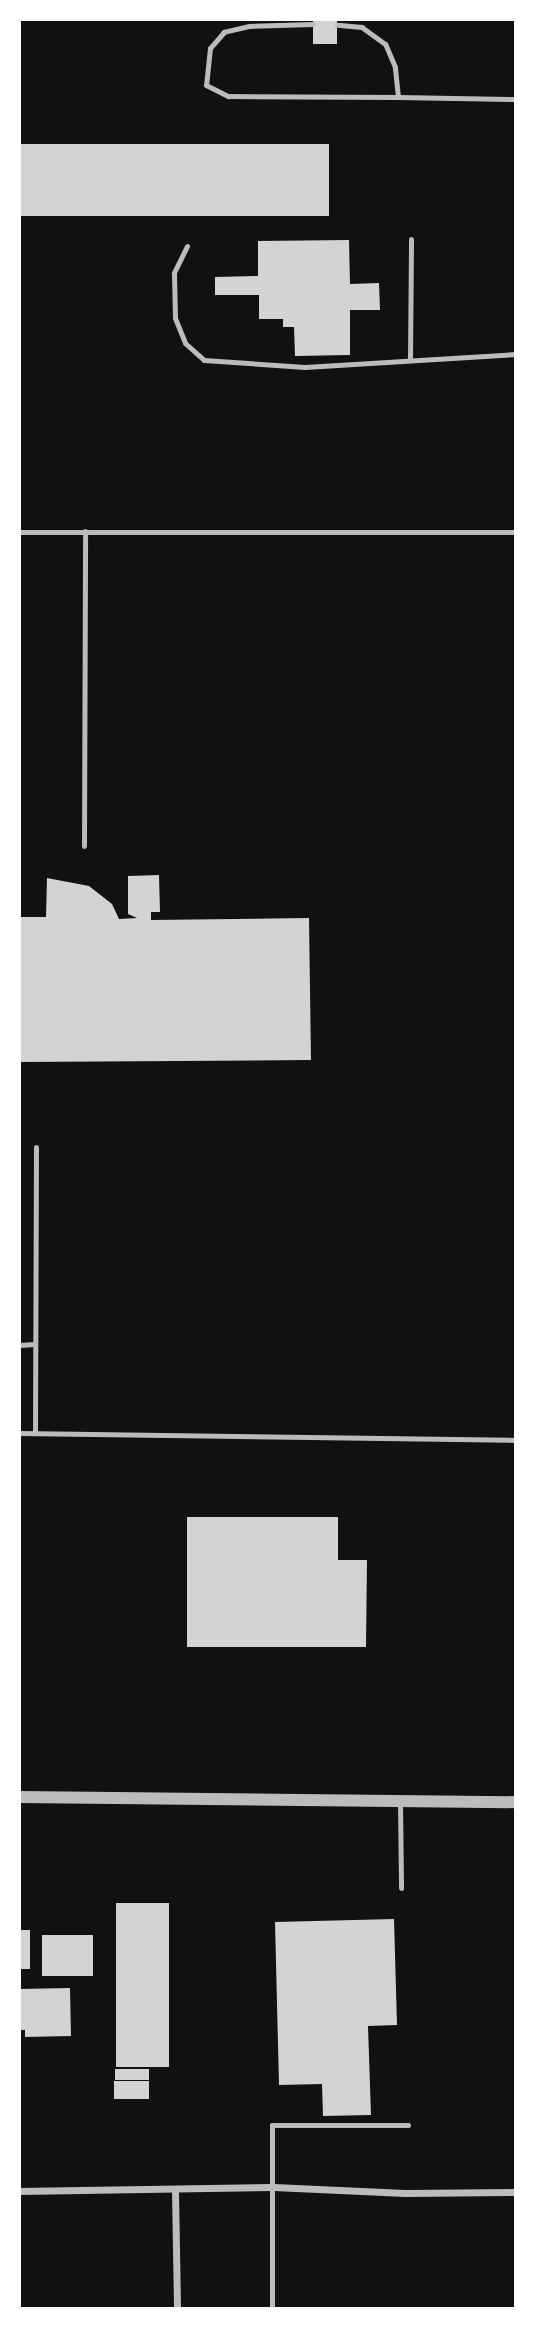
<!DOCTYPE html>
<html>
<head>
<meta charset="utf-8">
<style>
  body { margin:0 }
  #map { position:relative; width:535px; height:2328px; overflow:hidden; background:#111; font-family:Mulish,sans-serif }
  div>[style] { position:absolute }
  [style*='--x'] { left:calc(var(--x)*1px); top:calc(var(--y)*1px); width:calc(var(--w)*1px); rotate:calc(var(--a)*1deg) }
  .building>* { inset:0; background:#d3d3d3; transform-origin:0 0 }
  .service>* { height:5px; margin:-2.5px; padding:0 2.5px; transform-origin:2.5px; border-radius:2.5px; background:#bcbcbc }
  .minor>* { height:7px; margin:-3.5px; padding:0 3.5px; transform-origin:3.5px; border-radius:3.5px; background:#bcbcbc }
  .tertiary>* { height:12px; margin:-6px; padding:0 6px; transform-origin:6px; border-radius:6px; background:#bcbcbc }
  span { translate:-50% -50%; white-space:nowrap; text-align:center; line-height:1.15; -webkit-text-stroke:5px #fff; paint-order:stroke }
  .frame { position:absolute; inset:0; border:21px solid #fff; pointer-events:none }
</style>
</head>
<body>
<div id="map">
  <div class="building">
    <div style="left:313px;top:19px;width:24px;height:25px"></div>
    <div style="left:19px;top:144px;width:310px;height:72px"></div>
    <div style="clip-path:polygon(349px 240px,350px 284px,379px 283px,380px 310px,350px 310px,350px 355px,295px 356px,294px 327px,283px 327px,283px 319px,259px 319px,259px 295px,215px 295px,215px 277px,258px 276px,258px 241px)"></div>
    <div style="clip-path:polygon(159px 875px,160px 912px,151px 912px,151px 920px,309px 918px,311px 1060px,19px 1062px,19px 917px,46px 917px,47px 878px,89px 886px,112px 904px,119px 919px,137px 918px,128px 914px,128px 876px)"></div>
    <div style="clip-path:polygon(187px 1517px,338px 1517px,338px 1560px,367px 1560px,366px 1647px,187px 1647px)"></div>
    <div style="left:116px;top:1903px;width:53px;height:164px"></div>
    <div style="clip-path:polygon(394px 1919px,397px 2025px,368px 2026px,371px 2115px,323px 2116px,322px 2084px,279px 2085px,275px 1922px)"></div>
    <div style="left:19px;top:1930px;width:11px;height:39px"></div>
    <div style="left:42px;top:1935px;width:51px;height:41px"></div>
    <div style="clip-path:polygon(70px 1988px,71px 2036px,25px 2037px,25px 2030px,19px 2030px,19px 1989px)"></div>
    <div style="left:115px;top:2069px;width:34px;height:11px"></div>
    <div style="left:114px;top:2081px;width:35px;height:18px"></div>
  </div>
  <div class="service">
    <div style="--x:313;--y:24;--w:64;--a:178.2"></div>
    <div style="--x:249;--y:26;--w:26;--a:167"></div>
    <div style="--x:224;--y:32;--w:21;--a:131"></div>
    <div style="--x:210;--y:48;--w:37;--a:96"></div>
    <div style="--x:206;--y:85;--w:25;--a:27"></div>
    <div style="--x:228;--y:96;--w:170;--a:0.3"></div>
    <div style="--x:398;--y:97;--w:30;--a:-96"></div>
    <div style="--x:395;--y:67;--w:25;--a:-113"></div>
    <div style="--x:385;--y:44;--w:29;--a:-144"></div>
    <div style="--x:362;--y:27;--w:25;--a:-175"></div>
    <div style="--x:398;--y:97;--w:118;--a:1"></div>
    <div style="--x:187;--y:246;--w:30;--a:116"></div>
    <div style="--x:174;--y:273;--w:45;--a:88.7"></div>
    <div style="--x:175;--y:318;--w:27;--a:68"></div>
    <div style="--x:185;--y:343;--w:25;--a:42"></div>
    <div style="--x:204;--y:360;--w:101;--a:4"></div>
    <div style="--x:305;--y:367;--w:211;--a:-3.5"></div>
    <div style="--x:410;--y:359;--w:120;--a:-89.5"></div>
    <div style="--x:19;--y:532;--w:497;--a:0"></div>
    <div style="--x:84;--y:846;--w:315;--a:-89.8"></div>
    <div style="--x:19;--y:1345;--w:16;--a:-4"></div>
    <div style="--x:19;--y:1433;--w:497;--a:0.8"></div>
    <div style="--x:35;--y:1433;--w:286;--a:-89.8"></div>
    <div style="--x:400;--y:1802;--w:86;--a:89.3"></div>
    <div style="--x:272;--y:2309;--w:184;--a:-90"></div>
    <div style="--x:272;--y:2125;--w:136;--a:0"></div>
  </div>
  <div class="minor">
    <div style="--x:19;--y:2191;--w:255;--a:-0.9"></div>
    <div style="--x:274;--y:2187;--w:131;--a:2.6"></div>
    <div style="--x:405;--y:2193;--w:111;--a:-0.5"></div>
    <div style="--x:175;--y:2191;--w:118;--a:89"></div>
  </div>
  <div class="tertiary">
    <div style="--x:19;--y:1797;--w:497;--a:0.6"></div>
  </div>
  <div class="frame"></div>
</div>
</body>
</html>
